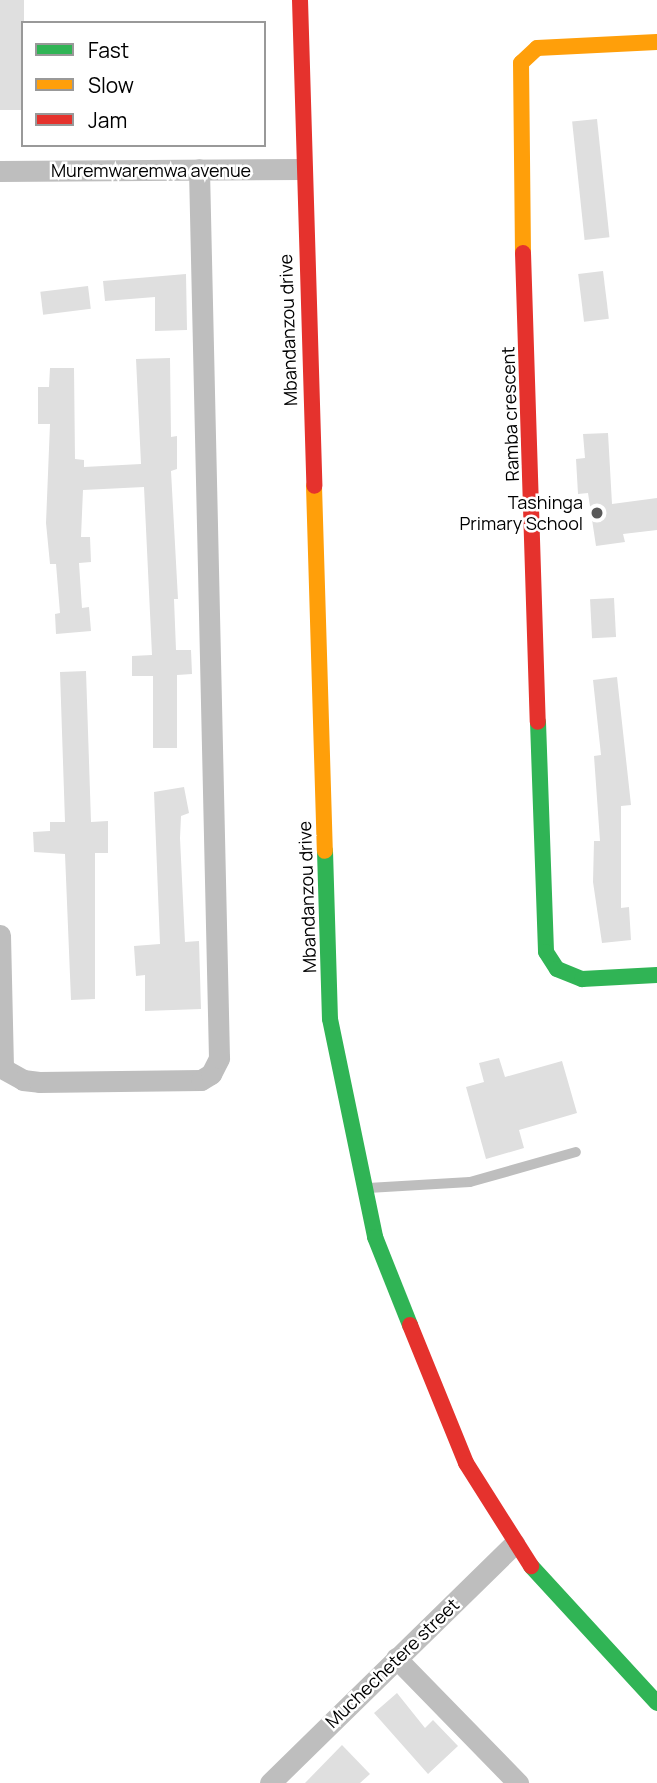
<!DOCTYPE html>
<html>
<head>
<meta charset="utf-8">
<style>
  body { margin:0 }
  #map { position:relative; width:657px; height:1783px; overflow:hidden; background:#fff; font-family:Manrope,sans-serif }
  div>[style] { position:absolute }
  [style*='--x'] { left:calc(var(--x)*1px); top:calc(var(--y)*1px); width:calc(var(--w)*1px); rotate:calc(var(--a)*1deg) }
  .building>* { inset:0; background:#dfdfdf; transform-origin:0 0 }
  .lane>* { height:10px; margin:-5px; padding:0 5px; transform-origin:5px; border-radius:5px; background:#bebebe }
  .street>* { height:21px; margin:-10.5px; padding:0 10.5px; transform-origin:10.5px; border-radius:10.5px; background:#bebebe }
  .fast>* { height:16px; margin:-8px; padding:0 8px; transform-origin:8px; border-radius:8px; background:#30b455 }
  .slow>* { height:16px; margin:-8px; padding:0 8px; transform-origin:8px; border-radius:8px; background:#ff9f0a }
  .jam>* { height:16px; margin:-8px; padding:0 8px; transform-origin:8px; border-radius:8px; background:#e5322d }
  .dots>* { width:19px; height:19px; translate:-50% -50%; box-sizing:border-box; border:4px solid #fff; border-radius:50% }
  span { translate:-50% -50%; white-space:nowrap; text-align:center; line-height:1.15; -webkit-text-stroke:5px #fff; paint-order:stroke }
  .street-label { font-size:18px; color:#000 }
  .poi-label { font-size:18px; color:#000 }
  .right { translate:-100% -50%; text-align:right }
  .legend { position:absolute; left:21px; top:21px; width:245px; height:126px; box-sizing:border-box; background:#fff; border:2px solid #999; margin:0; padding:9px 12px; list-style:none; font-size:21px; color:#000 }
  .legend li { display:flex; align-items:center; gap:14px; height:35px }
  .legend b { width:35px; border:2px solid #999 }
</style>
</head>
<body>
<div id="map">
  <div class="building">
    <div style="left:0;top:0;width:24px;height:110px"></div>
    <div style="left:597px;top:119px;width:119px;height:25px;rotate:84deg"></div>
    <div style="left:603px;top:271px;width:48px;height:25px;rotate:83deg"></div>
    <div style="clip-path:polygon(186px 274px,187px 330px,155px 331px,155px 297px,105px 301px,103px 281px)"></div>
    <div style="left:88px;top:286px;width:23px;height:48px;rotate:83deg"></div>
    <div style="clip-path:polygon(170px 358px,171px 437px,177px 436px,177px 469px,171px 471px,178px 599px,174px 599px,176px 650px,191px 650px,192px 674px,177px 675px,177px 748px,153px 748px,153px 676px,132px 676px,132px 656px,152px 655px,144px 487px,83px 490px,81px 537px,90px 537px,91px 562px,79px 563px,82px 608px,89px 607px,91px 631px,56px 634px,55px 614px,60px 613px,56px 564px,50px 564px,46px 523px,50px 424px,38px 424px,38px 387px,49px 387px,50px 368px,74px 368px,75px 459px,84px 460px,84px 467px,141px 464px,136px 359px)"></div>
    <div style="clip-path:polygon(608px 433px,612px 504px,657px 498px,657px 530px,623px 534px,625px 542px,596px 546px,588px 493px,578px 494px,576px 459px,585px 458px,583px 434px)"></div>
    <div style="left:614px;top:598px;width:39px;height:24px;rotate:87deg"></div>
    <div style="clip-path:polygon(86px 671px,91px 822px,108px 821px,108px 853px,95px 853px,95px 999px,71px 1000px,65px 854px,34px 852px,33px 832px,50px 831px,50px 822px,65px 822px,60px 672px)"></div>
    <div style="clip-path:polygon(617px 677px,631px 805px,621px 806px,621px 908px,629px 907px,631px 940px,602px 943px,593px 882px,594px 841px,600px 841px,594px 756px,601px 755px,593px 680px)"></div>
    <div style="clip-path:polygon(184px 787px,189px 813px,181px 816px,180px 838px,185px 942px,199px 941px,201px 1009px,145px 1011px,145px 975px,136px 976px,134px 946px,160px 944px,154px 792px)"></div>
    <div style="clip-path:polygon(499px 1058px,505px 1077px,562px 1061px,577px 1113px,519px 1130px,524px 1148px,486px 1159px,466px 1087px,484px 1082px,479px 1063px)"></div>
    <div style="clip-path:polygon(397px 1693px,425px 1728px,433px 1720px,458px 1746px,428px 1774px,374px 1713px)"></div>
    <div style="clip-path:polygon(342px 1745px,370px 1774px,360px 1783px,305px 1783px)"></div>
  </div>
  <div class="lane">
    <div style="--x:368;--y:1188;--w:102;--a:-3.4"></div>
    <div style="--x:470;--y:1182;--w:110;--a:-15.8"></div>
  </div>
  <div class="street">
    <div style="--x:0;--y:171;--w:302;--a:-0.4"></div>
    <div style="--x:0;--y:935;--w:132;--a:88.7"></div>
    <div style="--x:0;--y:1067;--w:26;--a:29"></div>
    <div style="--x:23;--y:1080;--w:16;--a:7"></div>
    <div style="--x:39;--y:1082;--w:162;--a:-0.7"></div>
    <div style="--x:201;--y:1080;--w:12;--a:-31"></div>
    <div style="--x:211;--y:1074;--w:18;--a:-63"></div>
    <div style="--x:219;--y:1058;--w:889;--a:-91.29"></div>
    <div style="--x:396;--y:1658;--w:175;--a:45.7"></div>
    <div style="--x:270;--y:1783;--w:342;--a:-44.4"></div>
  </div>
  <div class="fast">
    <div style="--x:538;--y:722;--w:230;--a:88"></div>
    <div style="--x:546;--y:952;--w:20;--a:57"></div>
    <div style="--x:557;--y:969;--w:27;--a:22"></div>
    <div style="--x:582;--y:979;--w:75;--a:-3.1"></div>
    <div style="--x:325;--y:851;--w:168;--a:88.3"></div>
    <div style="--x:330;--y:1019;--w:223;--a:78.3"></div>
    <div style="--x:375;--y:1237;--w:95;--a:68.3"></div>
    <div style="--x:531;--y:1566;--w:186;--a:47.4"></div>
  </div>
  <div class="slow">
    <div style="--x:523;--y:253;--w:190;--a:-90.6"></div>
    <div style="--x:521;--y:63;--w:22;--a:-43"></div>
    <div style="--x:537;--y:48;--w:120;--a:-2.9"></div>
    <div style="--x:314;--y:486;--w:365;--a:88.3"></div>
  </div>
  <div class="jam">
    <div style="--x:300;--y:0;--w:486;--a:88.3"></div>
    <div style="--x:523;--y:253;--w:469;--a:88.2"></div>
    <div style="--x:410;--y:1325;--w:149;--a:67.9"></div>
    <div style="--x:466;--y:1463;--w:122;--a:57.7"></div>
  </div>
  <div class="dots">
    <div style="left:597px;top:513px;background:#595959"></div>
  </div>
  <div class="street-label">
    <span style="left:151px;top:170px">Muremwaremwa avenue</span>
    <span style="left:288px;top:330px;rotate:-92deg">Mbandanzou drive</span>
    <span style="left:510px;top:414px;rotate:-92deg">Ramba crescent</span>
    <span style="left:307px;top:897px;rotate:-92deg">Mbandanzou drive</span>
    <span style="left:392px;top:1663px;rotate:-44deg">Muchechetere street</span>
  </div>
  <div class="poi-label">
    <span class="right" style="left:583px;top:513px">Tashinga<br>Primary School</span>
  </div>
  <ul class="legend">
  <li><b style="height:9px;background:#30b455"></b>Fast</li>
  <li><b style="height:9px;background:#ff9f0a"></b>Slow</li>
  <li><b style="height:9px;background:#e5322d"></b>Jam</li>
  </ul>
</div>
</body>
</html>
